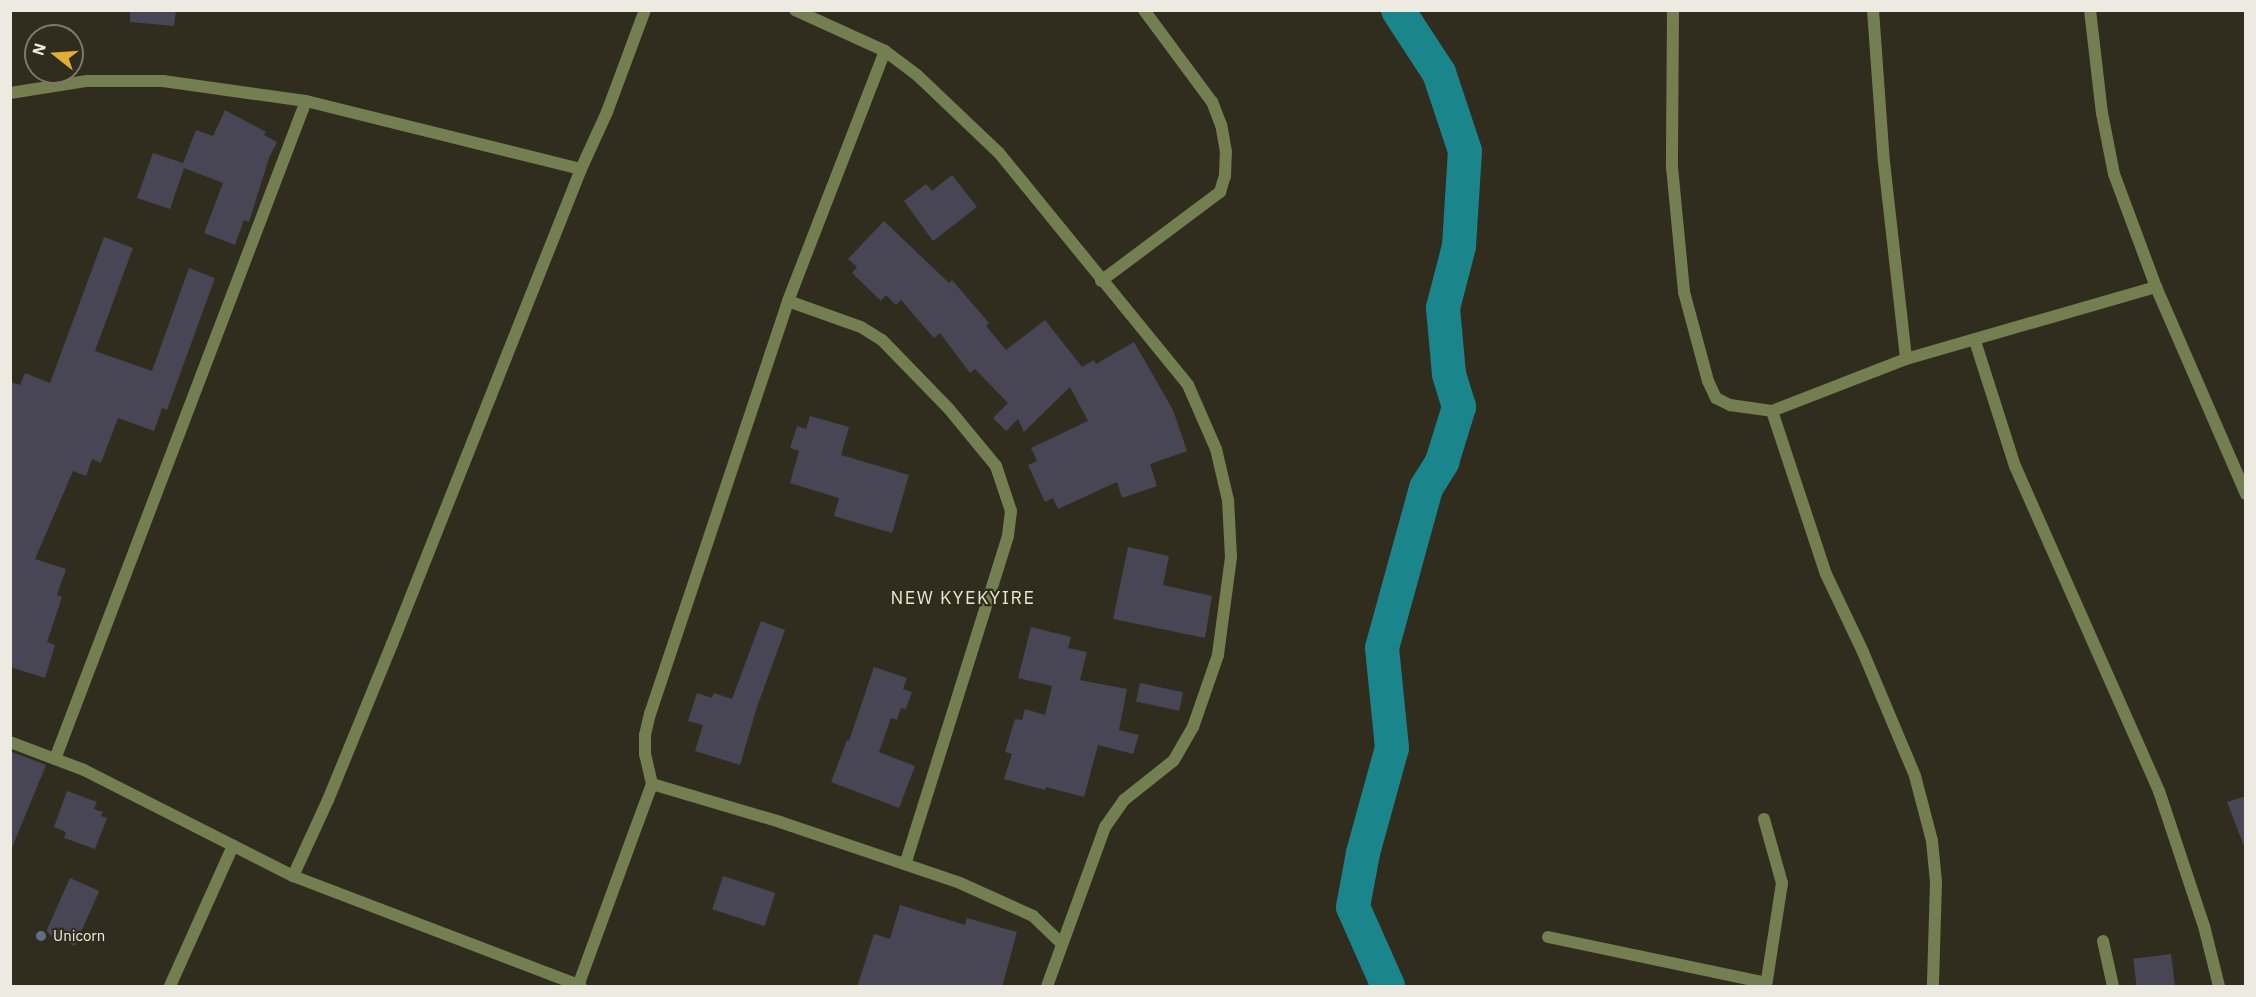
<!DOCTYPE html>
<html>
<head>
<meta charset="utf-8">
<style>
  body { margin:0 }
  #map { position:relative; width:2256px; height:997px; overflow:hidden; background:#302d1e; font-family:"IBM Plex Sans",sans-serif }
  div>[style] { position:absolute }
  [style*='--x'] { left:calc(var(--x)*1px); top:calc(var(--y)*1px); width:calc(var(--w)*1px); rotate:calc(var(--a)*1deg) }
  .river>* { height:34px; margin:-17px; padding:0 17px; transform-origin:17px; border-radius:17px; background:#1a868c }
  .building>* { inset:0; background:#484554; transform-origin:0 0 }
  .minor>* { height:12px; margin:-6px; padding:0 6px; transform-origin:6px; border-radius:6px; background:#747f51 }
  .dots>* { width:16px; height:16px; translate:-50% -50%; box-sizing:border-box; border:3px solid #302d1e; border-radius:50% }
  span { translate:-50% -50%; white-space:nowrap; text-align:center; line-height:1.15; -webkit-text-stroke:4.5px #302d1e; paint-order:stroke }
  .poi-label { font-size:15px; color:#edebe1 }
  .left { translate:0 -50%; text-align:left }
  .quarter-label { font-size:18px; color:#e8e5d1; letter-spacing:1.5px }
  .frame { position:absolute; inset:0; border:12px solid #edebe1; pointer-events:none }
  .north { position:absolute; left:24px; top:24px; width:60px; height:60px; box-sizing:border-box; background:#302d1e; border:2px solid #7c796c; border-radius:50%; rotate:287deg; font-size:16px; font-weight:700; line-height:24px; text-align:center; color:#edebe1 }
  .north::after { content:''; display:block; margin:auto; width:21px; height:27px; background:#e1af34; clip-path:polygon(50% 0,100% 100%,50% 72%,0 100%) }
</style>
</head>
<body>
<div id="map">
  <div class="river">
    <div style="--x:1388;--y:986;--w:86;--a:-113.9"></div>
    <div style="--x:1353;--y:907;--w:55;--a:-79.5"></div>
    <div style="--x:1363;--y:853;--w:109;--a:-74.6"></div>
    <div style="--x:1392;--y:748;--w:100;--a:-95.7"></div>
    <div style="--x:1382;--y:648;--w:166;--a:-74.6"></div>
    <div style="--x:1426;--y:488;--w:31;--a:-58"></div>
    <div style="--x:1442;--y:462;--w:58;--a:-72.8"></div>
    <div style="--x:1459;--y:407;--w:34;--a:-107"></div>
    <div style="--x:1449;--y:374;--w:66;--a:-95.2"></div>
    <div style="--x:1443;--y:308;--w:64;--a:-75.5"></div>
    <div style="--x:1459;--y:246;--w:95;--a:-86.4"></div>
    <div style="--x:1465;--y:151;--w:82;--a:-108.4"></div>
    <div style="--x:1439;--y:73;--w:75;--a:-123.1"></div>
  </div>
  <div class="building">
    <div style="clip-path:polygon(130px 10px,176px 10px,174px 26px,130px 22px)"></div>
    <div style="clip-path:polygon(225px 110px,266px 132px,264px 135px,277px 142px,269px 158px,249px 222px,244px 220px,235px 245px,204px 233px,223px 183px,184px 168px,170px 209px,137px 198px,153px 153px,183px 163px,196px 130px,213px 136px)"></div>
    <div style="clip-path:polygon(952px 175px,977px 207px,933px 241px,904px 201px,926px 184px,932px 191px)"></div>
    <div style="clip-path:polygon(884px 221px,949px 283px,952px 280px,989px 323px,986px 326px,1006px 350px,1045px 320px,1082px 367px,1094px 360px,1096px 364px,1134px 342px,1173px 410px,1187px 451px,1150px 464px,1157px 486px,1122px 498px,1117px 482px,1058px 509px,1053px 498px,1045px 502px,1028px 465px,1037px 461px,1031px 448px,1088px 421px,1070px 387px,1024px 432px,1018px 419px,1006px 431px,993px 418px,1008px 403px,975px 369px,970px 373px,940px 333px,934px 338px,901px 300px,896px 305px,886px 295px,881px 301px,852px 273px,857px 267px,848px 259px)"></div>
    <div style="clip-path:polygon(104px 237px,133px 248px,95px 351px,152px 371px,189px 268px,215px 278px,167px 410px,162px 408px,154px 431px,118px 418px,101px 463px,92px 459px,86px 476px,73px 471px,35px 559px,66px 569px,57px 595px,62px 597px,47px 642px,55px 645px,45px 678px,10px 667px,10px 382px,20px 385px,25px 373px,50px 383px)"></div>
    <div style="clip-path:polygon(810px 416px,849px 427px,841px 455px,909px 475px,892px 533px,834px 516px,839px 498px,790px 483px,799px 451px,790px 448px,797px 426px,806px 429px)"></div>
    <div style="clip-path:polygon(1128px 547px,1169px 556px,1163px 585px,1212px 596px,1205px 638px,1113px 619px)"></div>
    <div style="clip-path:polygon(761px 621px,785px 630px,757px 707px,740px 765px,695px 751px,703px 725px,688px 721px,697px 693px,712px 698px,714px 693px,732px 699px)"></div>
    <div style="clip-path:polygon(1031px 627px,1071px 637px,1068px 648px,1087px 652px,1080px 680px,1127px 689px,1119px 730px,1139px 735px,1133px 754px,1098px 745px,1084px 797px,1046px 787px,1045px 790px,1004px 779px,1012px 754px,1005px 752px,1015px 719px,1022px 720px,1025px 709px,1045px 715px,1052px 686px,1018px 678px)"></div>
    <div style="clip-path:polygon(874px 667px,907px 678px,903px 689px,912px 692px,906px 709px,901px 708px,897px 720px,891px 718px,879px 752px,915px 766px,899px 808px,831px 782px,847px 740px,849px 741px)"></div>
    <div style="left:1140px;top:683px;width:44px;height:19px;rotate:12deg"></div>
    <div style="clip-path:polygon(10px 751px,46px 765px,11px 850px,10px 850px)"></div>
    <div style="clip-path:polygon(67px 791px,97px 802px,94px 809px,103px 812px,101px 816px,107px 818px,95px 849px,64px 838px,66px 832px,54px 827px)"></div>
    <div style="clip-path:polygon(2246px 796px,2246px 846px,2244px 846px,2227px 802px)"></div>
    <div style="left:723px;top:876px;width:55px;height:35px;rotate:18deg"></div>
    <div style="left:70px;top:878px;width:32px;height:60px;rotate:24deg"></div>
    <div style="clip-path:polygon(900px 905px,965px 925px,967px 918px,1017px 932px,1002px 987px,857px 987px,874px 934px,890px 939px)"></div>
    <div style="left:2171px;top:954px;width:33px;height:38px;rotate:83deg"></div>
  </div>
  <div class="minor">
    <div style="--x:795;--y:10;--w:99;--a:24.5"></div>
    <div style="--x:885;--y:51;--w:40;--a:37"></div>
    <div style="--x:917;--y:75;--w:113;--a:43.6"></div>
    <div style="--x:999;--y:153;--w:299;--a:50.8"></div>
    <div style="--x:1188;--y:385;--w:70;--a:66.4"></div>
    <div style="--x:1216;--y:449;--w:52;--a:76.8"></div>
    <div style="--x:1228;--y:500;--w:57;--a:87"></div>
    <div style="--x:1231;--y:557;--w:99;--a:97.6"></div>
    <div style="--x:1218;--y:655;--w:76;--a:109.1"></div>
    <div style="--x:1193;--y:727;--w:39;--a:120"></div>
    <div style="--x:1173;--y:761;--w:63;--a:141.5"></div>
    <div style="--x:1124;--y:800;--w:33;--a:125"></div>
    <div style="--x:1105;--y:827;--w:169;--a:110"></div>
    <div style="--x:1673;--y:10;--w:157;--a:90.4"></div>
    <div style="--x:1672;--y:167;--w:126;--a:84.5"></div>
    <div style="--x:1684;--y:292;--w:92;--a:74.9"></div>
    <div style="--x:1708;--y:381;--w:19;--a:65"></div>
    <div style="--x:1716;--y:398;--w:16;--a:27"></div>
    <div style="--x:1730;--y:405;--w:42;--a:8.1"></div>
    <div style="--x:1772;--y:411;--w:144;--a:-21.2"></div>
    <div style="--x:1906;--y:359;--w:260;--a:-16.1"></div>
    <div style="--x:1873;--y:10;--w:152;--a:85.9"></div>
    <div style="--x:1884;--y:162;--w:198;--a:83.6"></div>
    <div style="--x:2090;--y:10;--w:104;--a:83.4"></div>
    <div style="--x:2102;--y:113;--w:62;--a:78.9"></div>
    <div style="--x:2114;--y:174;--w:121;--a:69.6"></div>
    <div style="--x:2156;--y:287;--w:226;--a:66.5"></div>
    <div style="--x:10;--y:93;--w:78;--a:-8.9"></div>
    <div style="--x:87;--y:81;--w:76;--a:0"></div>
    <div style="--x:163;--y:81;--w:144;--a:8"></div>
    <div style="--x:306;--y:101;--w:283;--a:13.9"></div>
    <div style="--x:1101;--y:281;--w:149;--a:-36.8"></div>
    <div style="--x:1220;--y:192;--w:17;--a:-73"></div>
    <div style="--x:1225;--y:176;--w:24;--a:-88"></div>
    <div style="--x:1226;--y:152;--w:27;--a:-100"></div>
    <div style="--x:1221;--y:125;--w:25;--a:-111"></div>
    <div style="--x:1212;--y:102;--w:114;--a:-126.5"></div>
    <div style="--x:788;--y:301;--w:77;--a:19.6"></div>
    <div style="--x:861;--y:327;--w:25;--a:32"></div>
    <div style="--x:882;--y:340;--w:96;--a:45.8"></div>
    <div style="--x:949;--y:409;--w:74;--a:50.5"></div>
    <div style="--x:996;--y:466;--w:47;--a:71.6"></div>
    <div style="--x:1011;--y:511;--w:25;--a:97"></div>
    <div style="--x:1008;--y:536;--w:344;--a:107.4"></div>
    <div style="--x:1975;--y:341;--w:131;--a:72.3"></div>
    <div style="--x:2015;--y:466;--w:355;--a:66.1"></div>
    <div style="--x:2159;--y:791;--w:142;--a:71.6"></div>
    <div style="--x:2204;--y:926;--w:62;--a:76"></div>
    <div style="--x:1772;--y:411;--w:172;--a:71.7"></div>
    <div style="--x:1826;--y:574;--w:86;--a:64.6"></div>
    <div style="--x:1863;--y:652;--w:134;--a:67.2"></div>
    <div style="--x:1915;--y:776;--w:67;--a:75.3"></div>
    <div style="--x:1932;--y:841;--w:41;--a:84.4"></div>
    <div style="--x:1936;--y:882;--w:104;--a:91.7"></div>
    <div style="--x:10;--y:742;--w:79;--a:20.7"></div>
    <div style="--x:84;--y:770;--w:234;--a:26.9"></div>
    <div style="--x:293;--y:876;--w:308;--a:20.9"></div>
    <div style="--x:55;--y:759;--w:704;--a:-69.12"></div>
    <div style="--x:652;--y:784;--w:134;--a:16.5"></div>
    <div style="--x:780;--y:822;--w:190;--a:18.7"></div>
    <div style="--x:960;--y:883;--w:80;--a:24.3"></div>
    <div style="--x:1033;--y:916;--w:40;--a:44"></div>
    <div style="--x:1764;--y:819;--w:66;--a:74.3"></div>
    <div style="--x:1782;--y:883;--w:104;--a:98.8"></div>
    <div style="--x:293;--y:876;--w:84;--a:-65.3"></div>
    <div style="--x:328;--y:800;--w:169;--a:-67.7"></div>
    <div style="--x:392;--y:644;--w:511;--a:-68.3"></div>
    <div style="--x:581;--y:169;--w:63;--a:-65.5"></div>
    <div style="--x:607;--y:112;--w:109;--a:-69.6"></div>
    <div style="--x:1548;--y:937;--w:223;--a:11.9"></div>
    <div style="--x:2103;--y:941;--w:46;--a:77.5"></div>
    <div style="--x:170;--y:986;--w:154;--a:-65.8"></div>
    <div style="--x:578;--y:986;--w:215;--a:-69.9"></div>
    <div style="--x:652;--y:784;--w:31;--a:-103"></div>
    <div style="--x:645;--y:754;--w:19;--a:-90"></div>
    <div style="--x:645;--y:735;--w:22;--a:-77"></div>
    <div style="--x:650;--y:714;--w:435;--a:-71.5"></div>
    <div style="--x:788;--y:301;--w:268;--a:-68.8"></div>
  </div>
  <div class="dots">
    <div style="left:41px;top:936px;background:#5c6f8a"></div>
  </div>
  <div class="poi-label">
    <span class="left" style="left:53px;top:936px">Unicorn</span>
  </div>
  <div class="quarter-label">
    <span style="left:963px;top:598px">NEW KYEKYIRE</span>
  </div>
  <div class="frame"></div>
  <div class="north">N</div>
</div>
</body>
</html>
